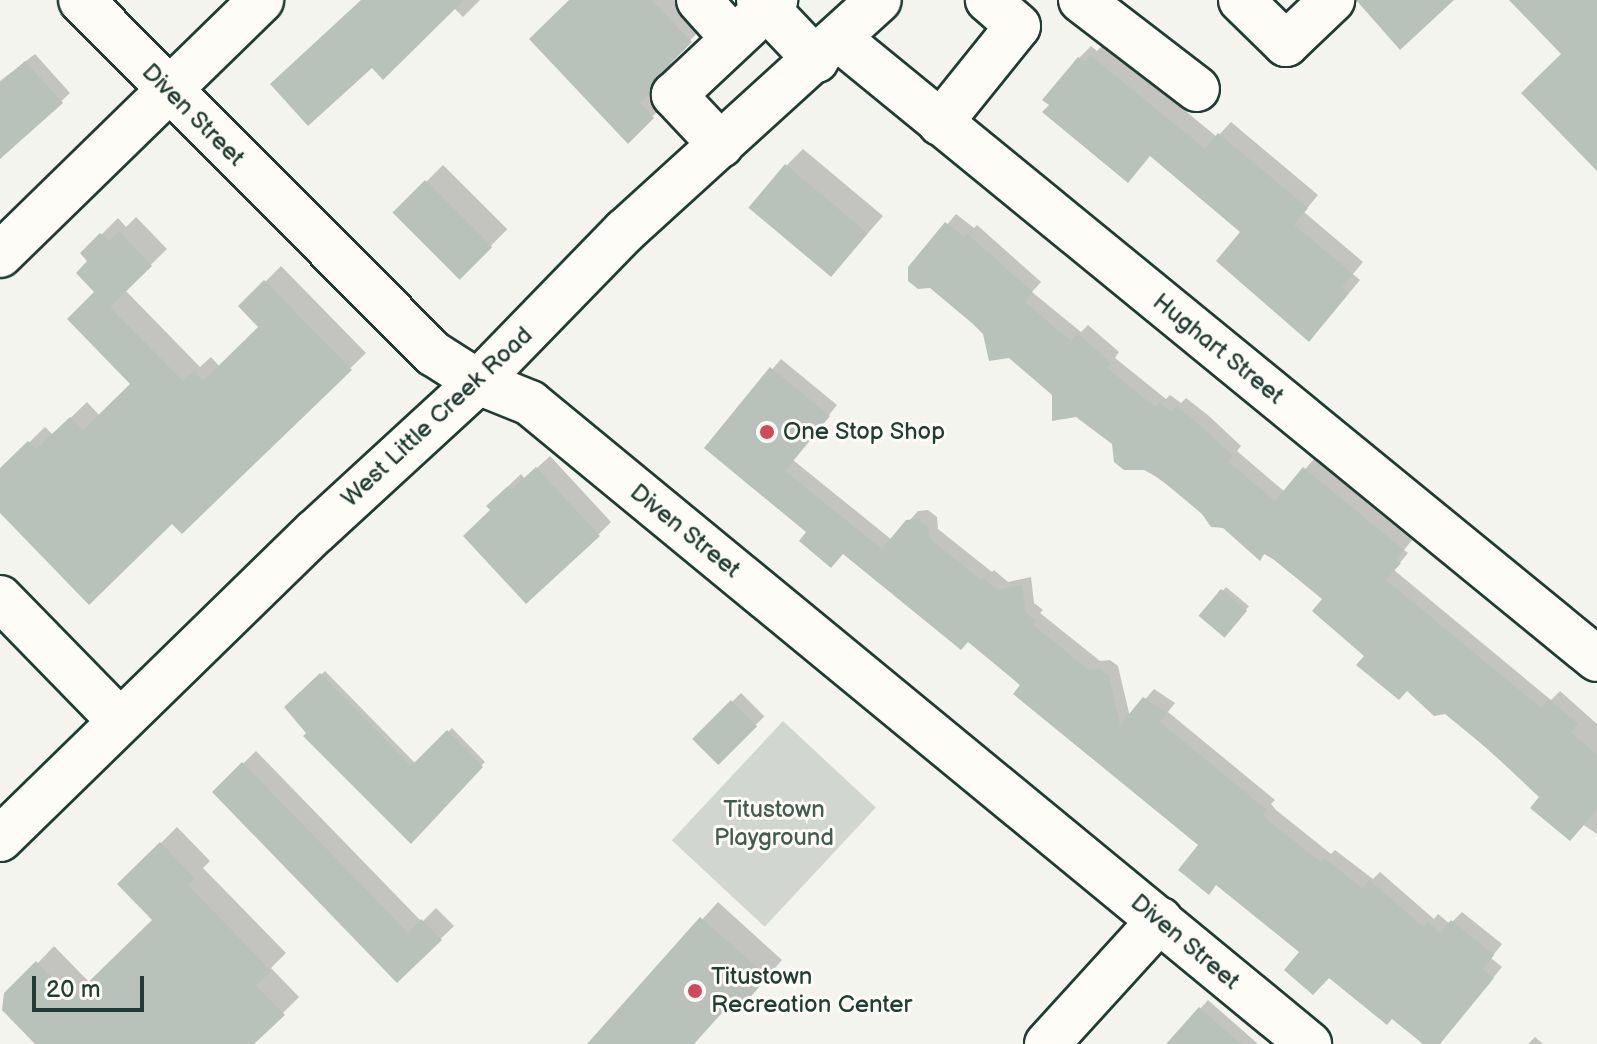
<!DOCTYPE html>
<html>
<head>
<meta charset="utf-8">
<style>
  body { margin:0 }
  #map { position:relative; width:1597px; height:1044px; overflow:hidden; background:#f4f4ef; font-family:"Balsamiq Sans",sans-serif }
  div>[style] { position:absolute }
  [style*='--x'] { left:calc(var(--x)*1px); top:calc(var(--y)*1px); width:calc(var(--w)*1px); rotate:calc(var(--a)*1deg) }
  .green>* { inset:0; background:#d1d6d1; transform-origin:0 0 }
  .shadow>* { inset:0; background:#0003; transform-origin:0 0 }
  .building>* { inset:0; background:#b9c1bb; transform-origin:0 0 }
  .roads { filter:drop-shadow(2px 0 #1f3d34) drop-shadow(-2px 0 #1f3d34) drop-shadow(0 2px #1f3d34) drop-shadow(0 -2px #1f3d34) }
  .minor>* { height:44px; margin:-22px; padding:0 22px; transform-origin:22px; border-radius:22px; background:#fdfcf7 }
  .major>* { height:44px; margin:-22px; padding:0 22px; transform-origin:22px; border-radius:22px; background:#fdfcf7 }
  .dots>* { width:22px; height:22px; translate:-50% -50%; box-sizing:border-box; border:4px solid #fdfcf7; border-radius:50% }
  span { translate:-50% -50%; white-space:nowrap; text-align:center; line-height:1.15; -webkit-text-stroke:6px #fdfcf7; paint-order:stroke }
  .street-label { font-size:24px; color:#1f3d34 }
  .poi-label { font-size:24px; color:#1f3d34 }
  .left { translate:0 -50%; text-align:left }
  .park-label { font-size:24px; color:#435c53 }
  .scale { position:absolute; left:32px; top:976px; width:112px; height:36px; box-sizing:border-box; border:4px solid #1f3d34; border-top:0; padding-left:10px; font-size:24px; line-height:28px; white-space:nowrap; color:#1f3d34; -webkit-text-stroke:6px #fdfcf7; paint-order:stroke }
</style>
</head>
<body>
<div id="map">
  <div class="green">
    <div style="left:783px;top:721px;width:127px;height:163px;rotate:43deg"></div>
  </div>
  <div class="shadow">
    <div style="clip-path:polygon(363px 0,480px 0,463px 17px,454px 8px)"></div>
    <div style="clip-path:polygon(571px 0,684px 0,706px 24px,673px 58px,666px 75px,655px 86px,669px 100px,628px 141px)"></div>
    <div style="clip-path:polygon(1104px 44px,1217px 137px,1231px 122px,1318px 195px,1304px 212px,1363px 262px,1353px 274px,1360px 280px,1320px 328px,1243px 232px,1079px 58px,1091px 46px,1097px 51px)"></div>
    <div style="clip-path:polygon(35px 54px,70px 93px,0 159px,0 81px)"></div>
    <div style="clip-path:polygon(803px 149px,883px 216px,832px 274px,787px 165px)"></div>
    <div style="left:443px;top:165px;width:91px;height:67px;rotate:45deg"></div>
    <div style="clip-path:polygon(956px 214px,974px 228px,977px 225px,1041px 282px,1032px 292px,1081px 332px,1088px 325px,1119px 352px,1115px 358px,1166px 399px,1170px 395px,1181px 403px,1186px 398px,1209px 416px,1241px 446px,1237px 451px,1285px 492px,1314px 459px,1412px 540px,1404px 550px,1408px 553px,1394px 570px,1551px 700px,1560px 691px,1597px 724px,1597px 834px,1542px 797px,1445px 712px,1367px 656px,1325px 599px,1266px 552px,1260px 559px,1224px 526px,1144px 468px,910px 268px)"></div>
    <div style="clip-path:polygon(136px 217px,167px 249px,125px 290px,200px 367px,211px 357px,220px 367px,261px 327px,241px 306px,281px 266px,366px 353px,182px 531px,172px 522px,0 510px,0 471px,45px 427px,53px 435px,87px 402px,100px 416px,133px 383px,97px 292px,90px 261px,83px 253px,118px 218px,126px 227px)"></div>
    <div style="clip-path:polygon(781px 359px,837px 405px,793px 460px,892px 540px,918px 511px,928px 510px,937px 517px,938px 529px,992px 572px,994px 570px,1008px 582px,1031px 577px,1034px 603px,1043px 610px,1040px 613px,1100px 661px,1110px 660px,1118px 666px,1130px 717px,1154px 689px,1175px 703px,1168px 712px,1275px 800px,1271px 804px,1276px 810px,1331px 854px,1335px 850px,1373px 879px,1380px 872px,1434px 919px,1438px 914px,1450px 924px,1462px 912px,1502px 944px,1491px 958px,1502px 967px,1439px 1044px,1426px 1044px,969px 640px,844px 552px,809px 532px,707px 447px)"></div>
    <div style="clip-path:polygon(550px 456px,611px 522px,598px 535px,492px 510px,501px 493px,521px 474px,525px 479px)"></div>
    <div style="left:1226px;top:587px;width:30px;height:38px;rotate:40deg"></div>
    <div style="clip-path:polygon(325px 671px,416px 764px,452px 728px,485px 762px,443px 803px,308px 733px,287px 707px)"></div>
    <div style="left:741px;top:693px;width:33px;height:65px;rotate:45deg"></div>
    <div style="clip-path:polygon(256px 751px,422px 922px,436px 908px,454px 926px,397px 981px,214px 792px)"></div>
    <div style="clip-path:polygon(177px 827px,210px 861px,203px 868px,286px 953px,271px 968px,299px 997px,252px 1044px,38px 1044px,4px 1009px,3px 1000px,54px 946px,90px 983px,154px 920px,120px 884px)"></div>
    <div style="clip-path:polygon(718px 902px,782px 960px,754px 992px,731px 1002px,693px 1044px,590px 1044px)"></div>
    <div style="clip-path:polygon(1208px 1000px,1258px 1044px,1169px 1044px)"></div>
    <div style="clip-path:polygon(1535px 1037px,1543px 1044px,1528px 1044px)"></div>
  </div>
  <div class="building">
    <div style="clip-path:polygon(361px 0,464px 0,383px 80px,372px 68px,308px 126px,270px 84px)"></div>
    <div style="clip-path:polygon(569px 0,652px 0,692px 42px,657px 77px,650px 93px,640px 103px,654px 118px,628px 144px,529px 39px)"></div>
    <div style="clip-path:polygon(1356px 0,1454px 0,1400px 50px)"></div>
    <div style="clip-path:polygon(1509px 0,1597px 0,1597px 171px,1521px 93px,1561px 54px)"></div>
    <div style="clip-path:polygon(1090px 55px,1205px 149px,1218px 133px,1308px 208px,1294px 225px,1353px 274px,1342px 287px,1349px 293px,1309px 342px,1216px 261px,1240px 232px,1150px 156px,1128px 183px,1042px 112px,1049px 105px,1042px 100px,1078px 57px,1085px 62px)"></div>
    <div style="clip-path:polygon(25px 61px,63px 103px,0 159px,0 84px)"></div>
    <div style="left:785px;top:164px;width:108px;height:57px;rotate:40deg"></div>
    <div style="left:425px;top:180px;width:95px;height:46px;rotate:45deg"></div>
    <div style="clip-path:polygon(945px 222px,964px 237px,966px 233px,1033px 292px,1025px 302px,1071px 341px,1077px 333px,1111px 363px,1107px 368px,1155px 407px,1159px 403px,1171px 412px,1176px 406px,1200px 425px,1233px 456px,1229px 462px,1275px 501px,1303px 467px,1404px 550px,1396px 560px,1401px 563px,1386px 580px,1541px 708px,1549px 699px,1578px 724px,1571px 732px,1597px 755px,1597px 810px,1570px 841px,1530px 808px,1539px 797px,1488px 749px,1445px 714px,1434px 716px,1407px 691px,1399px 700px,1356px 665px,1364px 656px,1312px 611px,1322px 599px,1273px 559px,1264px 554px,1260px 561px,1223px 528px,1211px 527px,1202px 514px,1159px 478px,1144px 470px,1124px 470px,1114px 462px,1112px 444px,1076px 417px,1052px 421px,1052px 395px,1009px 358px,989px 361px,983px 334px,973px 324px,930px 288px,918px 289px,908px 281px,908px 267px)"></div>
    <div style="clip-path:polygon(119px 231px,152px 266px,110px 307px,183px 381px,194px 371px,203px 381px,258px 327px,238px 306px,264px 280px,352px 370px,182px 534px,172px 524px,89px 605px,0 513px,0 468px,28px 441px,36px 449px,70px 417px,83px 430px,130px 384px,67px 319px,94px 292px,76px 273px,87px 261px,80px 253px,100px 233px,109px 241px)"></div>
    <div style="clip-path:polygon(770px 367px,830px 416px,785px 471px,882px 549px,906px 520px,918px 519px,928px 527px,929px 538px,981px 580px,983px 578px,998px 590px,1022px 585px,1026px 613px,1035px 621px,1032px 624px,1089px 670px,1100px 669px,1109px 676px,1120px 725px,1143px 697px,1167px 713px,1160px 722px,1267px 810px,1263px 814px,1266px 819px,1321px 862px,1324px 858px,1362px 888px,1369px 880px,1424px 927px,1428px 922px,1440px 933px,1451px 920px,1494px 955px,1483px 969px,1494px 978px,1440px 1044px,1423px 1044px,1392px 1019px,1387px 1025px,1329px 978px,1313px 995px,1284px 970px,1299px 952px,1216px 885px,1209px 895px,1178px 870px,1198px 845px,1013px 694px,1020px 685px,968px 642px,961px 650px,843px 554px,831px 568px,799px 541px,806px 532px,704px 448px)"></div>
    <div style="clip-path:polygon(536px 467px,600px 536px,526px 604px,463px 536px,490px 510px,486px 506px,508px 486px,511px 490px)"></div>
    <div style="left:1221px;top:589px;width:34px;height:35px;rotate:40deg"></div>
    <div style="clip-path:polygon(320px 673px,411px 766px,447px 730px,483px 767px,411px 844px,303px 736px,306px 733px,284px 707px)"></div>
    <div style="left:731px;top:700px;width:37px;height:55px;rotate:45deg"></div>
    <div style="clip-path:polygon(242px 762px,408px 933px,421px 919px,442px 940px,397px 983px,212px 792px)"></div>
    <div style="clip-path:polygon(160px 842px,195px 879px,188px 885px,271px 971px,256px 986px,285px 1015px,254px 1044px,35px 1044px,2px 1010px,4px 993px,36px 961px,72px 998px,152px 920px,117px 884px)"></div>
    <div style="clip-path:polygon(700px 917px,768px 977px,738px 1011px,730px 1004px,694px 1044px,587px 1044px)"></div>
    <div style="clip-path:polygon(1199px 1007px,1241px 1044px,1166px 1044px)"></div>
  </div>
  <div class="roads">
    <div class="minor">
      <div style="--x:699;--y:0;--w:52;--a:48.1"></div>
      <div style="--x:759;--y:0;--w:83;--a:46.5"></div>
      <div style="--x:1081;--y:0;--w:146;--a:37.5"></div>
      <div style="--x:1241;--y:0;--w:63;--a:44.4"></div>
      <div style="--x:1286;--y:44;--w:64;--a:-43.7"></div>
      <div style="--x:839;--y:39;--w:979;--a:39.28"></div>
      <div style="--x:940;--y:123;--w:124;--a:-51.2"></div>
      <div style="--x:1018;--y:26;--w:40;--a:-139"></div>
      <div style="--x:721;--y:145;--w:69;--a:-133.2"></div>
      <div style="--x:674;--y:95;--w:139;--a:-43.2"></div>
      <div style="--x:0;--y:255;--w:365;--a:-44.3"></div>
      <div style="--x:478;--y:382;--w:56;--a:22"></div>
      <div style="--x:530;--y:403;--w:1009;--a:39.45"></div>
      <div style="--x:0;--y:598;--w:172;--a:45.7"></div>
      <div style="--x:1047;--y:1044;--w:168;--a:-47.7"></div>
    </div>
    <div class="major">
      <div style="--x:81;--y:0;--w:500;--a:45.1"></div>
      <div style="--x:434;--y:354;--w:52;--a:32.5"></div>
      <div style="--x:0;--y:839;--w:440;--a:-44.3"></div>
      <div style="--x:315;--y:532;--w:222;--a:-42.6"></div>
      <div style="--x:478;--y:382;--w:211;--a:-45.8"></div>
      <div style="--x:625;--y:231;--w:343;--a:-42.3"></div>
    </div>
  </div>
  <div class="dots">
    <div style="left:767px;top:432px;background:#d1495b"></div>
    <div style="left:695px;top:991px;background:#d1495b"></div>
  </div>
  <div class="street-label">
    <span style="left:193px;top:115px;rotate:45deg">Diven Street</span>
    <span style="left:1218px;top:349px;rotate:39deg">Hughart Street</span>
    <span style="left:437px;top:417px;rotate:-43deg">West Little Creek Road</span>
    <span style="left:685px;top:531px;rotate:39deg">Diven Street</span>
    <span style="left:1185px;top:942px;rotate:40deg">Diven Street</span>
  </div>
  <div class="poi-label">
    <span class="left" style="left:783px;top:432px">One Stop Shop</span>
    <span class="left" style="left:711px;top:991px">Titustown<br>Recreation Center</span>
  </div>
  <div class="park-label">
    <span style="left:774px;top:824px">Titustown<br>Playground</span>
  </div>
  <div class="scale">20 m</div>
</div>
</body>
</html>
